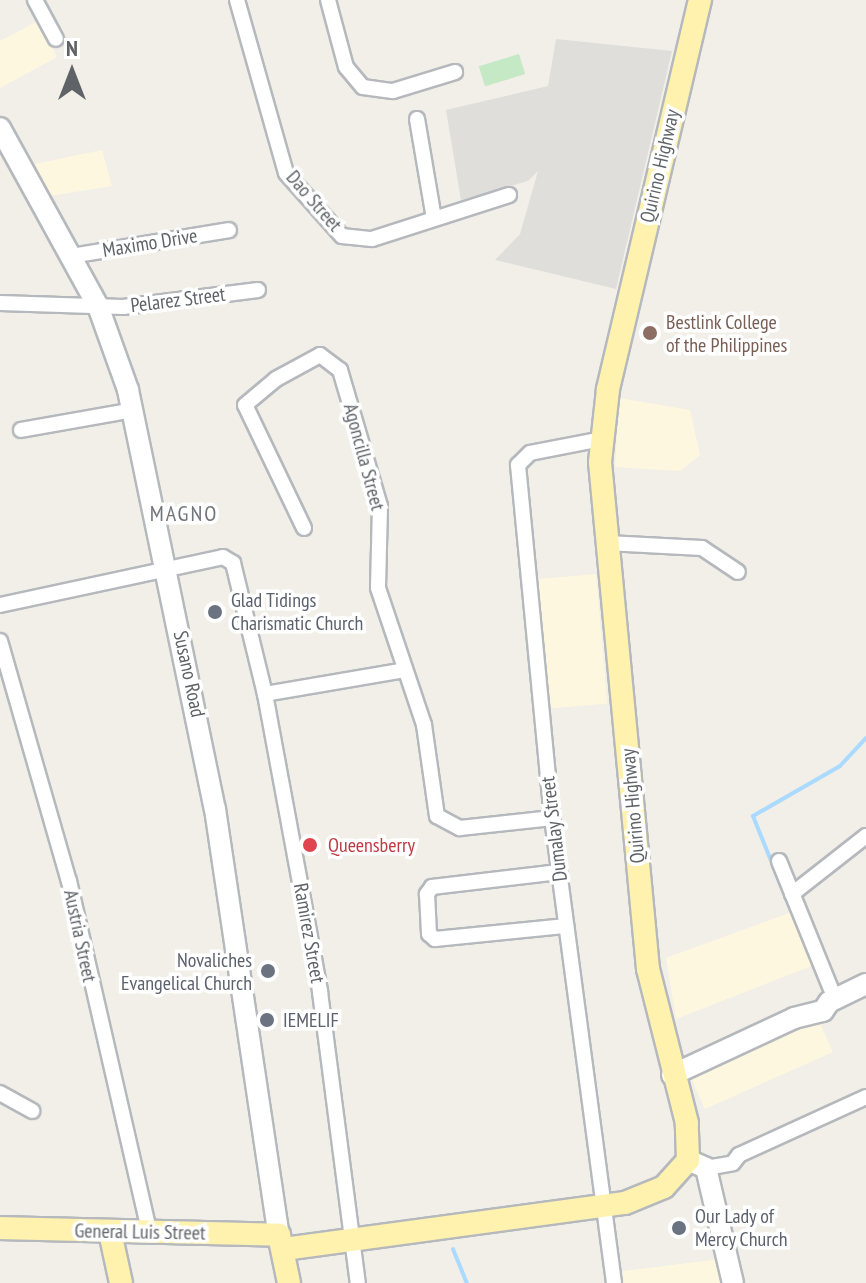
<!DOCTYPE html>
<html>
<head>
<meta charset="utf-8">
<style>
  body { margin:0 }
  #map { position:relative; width:866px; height:1283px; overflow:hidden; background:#f1efe8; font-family:"PT Sans Narrow",sans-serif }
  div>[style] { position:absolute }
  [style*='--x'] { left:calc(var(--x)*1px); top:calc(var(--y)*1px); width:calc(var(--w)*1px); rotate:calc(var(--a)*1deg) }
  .commercial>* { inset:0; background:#fef7e0; transform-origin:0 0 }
  .industrial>* { inset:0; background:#e0deda }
  .green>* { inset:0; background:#c5e8c5; transform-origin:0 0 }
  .stream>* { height:4px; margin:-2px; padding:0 2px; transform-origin:2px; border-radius:2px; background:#aadaff }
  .roads { filter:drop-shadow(2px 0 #b5b8bc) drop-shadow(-2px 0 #b5b8bc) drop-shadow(0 2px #b5b8bc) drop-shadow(0 -2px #b5b8bc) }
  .street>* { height:14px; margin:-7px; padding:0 7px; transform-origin:7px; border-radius:7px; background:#fff }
  .secondary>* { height:20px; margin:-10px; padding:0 10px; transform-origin:10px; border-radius:10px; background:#fff }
  .primary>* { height:22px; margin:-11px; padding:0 11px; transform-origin:11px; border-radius:11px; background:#fff2af }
  .dots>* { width:22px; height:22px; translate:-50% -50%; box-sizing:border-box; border:4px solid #fff; border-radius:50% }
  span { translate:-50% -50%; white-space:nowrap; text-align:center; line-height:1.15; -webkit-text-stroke:7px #fff; paint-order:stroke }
  .street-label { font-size:20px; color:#5f6368 }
  .education-label { font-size:20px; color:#785e54 }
  .left { translate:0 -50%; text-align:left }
  .worship-label { font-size:20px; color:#5b616d }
  .right { translate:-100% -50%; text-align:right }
  .health-label { font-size:20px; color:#be3a42 }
  .neighbourhood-label { font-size:22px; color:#70757a; letter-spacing:2px }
  .north { position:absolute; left:32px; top:32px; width:80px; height:80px; -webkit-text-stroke:6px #fff; paint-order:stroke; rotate:0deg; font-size:22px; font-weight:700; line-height:32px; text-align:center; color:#5f6368 }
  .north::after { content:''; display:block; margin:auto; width:28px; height:36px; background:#5f6368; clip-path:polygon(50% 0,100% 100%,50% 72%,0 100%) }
</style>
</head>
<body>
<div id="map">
  <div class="commercial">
    <div style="clip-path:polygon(38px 21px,57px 57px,0 88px,0 41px)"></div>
    <div style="clip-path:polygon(102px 150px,112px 186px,50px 196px,35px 164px)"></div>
    <div style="clip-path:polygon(619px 398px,690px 410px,700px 455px,680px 471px,615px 467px)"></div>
    <div style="left:596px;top:574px;width:130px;height:59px;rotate:85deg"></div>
    <div style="clip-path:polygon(792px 912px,814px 965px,676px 1019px,666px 958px)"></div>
    <div style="left:819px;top:1021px;width:34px;height:140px;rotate:66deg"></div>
    <div style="clip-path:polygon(721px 1259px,727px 1283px,617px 1283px,616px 1272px)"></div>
  </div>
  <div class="industrial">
    <div style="clip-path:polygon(556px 39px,672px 51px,616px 289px,495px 260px,520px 234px,538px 171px,528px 181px,461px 200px,446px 110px,548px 86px)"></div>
  </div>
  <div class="green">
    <div style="left:519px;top:54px;width:21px;height:42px;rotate:73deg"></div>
  </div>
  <div class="stream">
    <div style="--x:790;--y:908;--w:99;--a:-111.9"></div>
    <div style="--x:753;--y:816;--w:100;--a:-29.9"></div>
    <div style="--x:840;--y:766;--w:38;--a:-47"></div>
    <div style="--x:453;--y:1249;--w:37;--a:68"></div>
  </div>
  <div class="roads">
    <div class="street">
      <div style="--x:35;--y:0;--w:44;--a:61.7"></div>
      <div style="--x:237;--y:0;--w:180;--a:74.2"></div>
      <div style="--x:286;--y:173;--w:84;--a:48.4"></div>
      <div style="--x:342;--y:236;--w:30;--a:6"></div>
      <div style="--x:372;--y:239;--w:144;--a:-17.8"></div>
      <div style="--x:328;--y:0;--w:69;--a:75"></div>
      <div style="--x:346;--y:67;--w:26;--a:50"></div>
      <div style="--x:363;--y:87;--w:30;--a:8"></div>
      <div style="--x:393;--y:91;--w:65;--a:-17"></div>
      <div style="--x:417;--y:119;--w:100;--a:80.3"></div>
      <div style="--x:71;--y:256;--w:160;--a:-9.3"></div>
      <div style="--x:0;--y:303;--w:123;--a:1.9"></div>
      <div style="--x:123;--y:307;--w:136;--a:-7.2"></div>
      <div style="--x:21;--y:430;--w:114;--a:-10.1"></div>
      <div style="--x:602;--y:439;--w:73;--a:169"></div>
      <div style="--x:530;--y:453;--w:17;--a:135"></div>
      <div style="--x:518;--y:465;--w:355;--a:84.5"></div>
      <div style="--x:552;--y:818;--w:469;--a:82.4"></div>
      <div style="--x:304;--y:528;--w:136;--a:-115.6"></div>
      <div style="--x:245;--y:405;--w:40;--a:-40"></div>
      <div style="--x:276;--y:379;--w:50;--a:-28.6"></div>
      <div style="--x:320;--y:355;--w:25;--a:37"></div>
      <div style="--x:340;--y:370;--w:142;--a:73.6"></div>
      <div style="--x:380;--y:506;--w:82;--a:91.4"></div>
      <div style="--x:378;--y:588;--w:145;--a:71.4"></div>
      <div style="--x:424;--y:725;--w:92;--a:81.9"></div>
      <div style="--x:437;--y:816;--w:26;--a:28"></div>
      <div style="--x:460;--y:828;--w:93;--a:-6.2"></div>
      <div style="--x:607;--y:543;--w:95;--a:3"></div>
      <div style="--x:702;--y:548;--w:43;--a:33.7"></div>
      <div style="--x:0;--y:605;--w:228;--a:-12.1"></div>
      <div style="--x:223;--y:557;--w:12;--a:31"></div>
      <div style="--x:233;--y:563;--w:135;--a:76.3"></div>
      <div style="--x:265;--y:694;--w:303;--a:79.5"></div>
      <div style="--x:320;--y:992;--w:293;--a:82.6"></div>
      <div style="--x:0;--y:641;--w:250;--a:74"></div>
      <div style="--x:69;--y:881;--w:362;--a:77.1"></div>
      <div style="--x:265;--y:694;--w:142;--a:-9.7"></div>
      <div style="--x:779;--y:861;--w:149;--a:67.9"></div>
      <div style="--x:559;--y:872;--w:128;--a:173.3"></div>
      <div style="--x:432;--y:887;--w:9;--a:126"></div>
      <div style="--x:427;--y:894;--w:40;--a:87.1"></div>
      <div style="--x:429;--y:934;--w:8;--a:40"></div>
      <div style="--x:435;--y:939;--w:132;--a:-5.7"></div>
      <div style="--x:792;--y:894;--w:94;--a:-38.1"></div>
      <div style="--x:0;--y:1093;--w:37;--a:29"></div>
      <div style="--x:706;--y:1168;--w:27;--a:-10"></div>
      <div style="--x:733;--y:1163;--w:10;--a:-53"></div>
      <div style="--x:739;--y:1155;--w:140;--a:-24.5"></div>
    </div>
    <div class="secondary">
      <div style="--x:0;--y:128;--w:203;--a:61.2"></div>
      <div style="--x:98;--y:306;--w:89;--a:70.3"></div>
      <div style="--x:128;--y:390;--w:428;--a:78.3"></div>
      <div style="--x:215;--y:809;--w:431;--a:81.5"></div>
      <div style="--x:672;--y:1075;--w:135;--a:-25"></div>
      <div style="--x:794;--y:1018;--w:30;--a:-14"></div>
      <div style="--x:823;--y:1011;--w:11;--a:-56"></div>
      <div style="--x:829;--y:1002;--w:41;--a:-25.9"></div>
      <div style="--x:688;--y:1160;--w:20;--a:24"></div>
      <div style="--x:706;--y:1168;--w:118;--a:76.8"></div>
    </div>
    <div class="primary">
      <div style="--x:0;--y:1228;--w:279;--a:1.4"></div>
      <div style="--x:279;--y:1235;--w:49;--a:78.2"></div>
      <div style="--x:110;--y:1232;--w:52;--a:77.8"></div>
      <div style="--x:284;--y:1249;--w:344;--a:-7.7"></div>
      <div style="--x:625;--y:1203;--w:42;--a:-22.3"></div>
      <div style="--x:664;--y:1187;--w:36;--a:-48"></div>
      <div style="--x:688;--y:1160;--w:37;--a:-92"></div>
      <div style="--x:687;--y:1123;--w:159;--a:-104.2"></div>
      <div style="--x:648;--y:969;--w:509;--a:-95.41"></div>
      <div style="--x:600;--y:462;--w:73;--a:-83.7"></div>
      <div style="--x:608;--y:389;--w:400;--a:-76.7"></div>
    </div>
  </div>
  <div class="dots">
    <div style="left:650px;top:333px;background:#8d6e63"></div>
    <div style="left:215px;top:612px;background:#6b7280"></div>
    <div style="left:310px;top:845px;background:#e0444e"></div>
    <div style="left:268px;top:971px;background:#6b7280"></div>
    <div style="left:267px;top:1020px;background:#6b7280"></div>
    <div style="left:679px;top:1228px;background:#6b7280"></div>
  </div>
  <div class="street-label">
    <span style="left:660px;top:166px;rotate:-77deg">Quirino Highway</span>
    <span style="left:314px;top:201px;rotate:49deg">Dao Street</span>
    <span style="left:150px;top:243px;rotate:-9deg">Maximo Drive</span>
    <span style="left:178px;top:300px;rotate:-7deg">Pelarez Street</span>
    <span style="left:364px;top:457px;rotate:75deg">Agoncilla Street</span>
    <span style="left:189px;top:674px;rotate:78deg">Susano Road</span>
    <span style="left:633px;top:806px;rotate:-95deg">Quirino Highway</span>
    <span style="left:554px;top:829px;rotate:-97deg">Dumalay Street</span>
    <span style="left:309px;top:933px;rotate:80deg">Ramirez Street</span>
    <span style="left:80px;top:936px;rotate:78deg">Austria Street</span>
    <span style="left:140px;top:1232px;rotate:1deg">General Luis Street</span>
  </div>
  <div class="education-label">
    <span class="left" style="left:666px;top:334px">Bestlink College<br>of the Philippines</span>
  </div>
  <div class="worship-label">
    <span class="left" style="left:231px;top:612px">Glad Tidings<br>Charismatic Church</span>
    <span class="right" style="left:252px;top:972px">Novaliches<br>Evangelical Church</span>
    <span class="left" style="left:283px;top:1020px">IEMELIF</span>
    <span class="left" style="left:695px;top:1228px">Our Lady of<br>Mercy Church</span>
  </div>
  <div class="health-label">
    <span class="left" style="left:328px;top:845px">Queensberry</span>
  </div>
  <div class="neighbourhood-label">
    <span style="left:184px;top:514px">MAGNO</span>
  </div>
  <div class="north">N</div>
</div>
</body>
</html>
